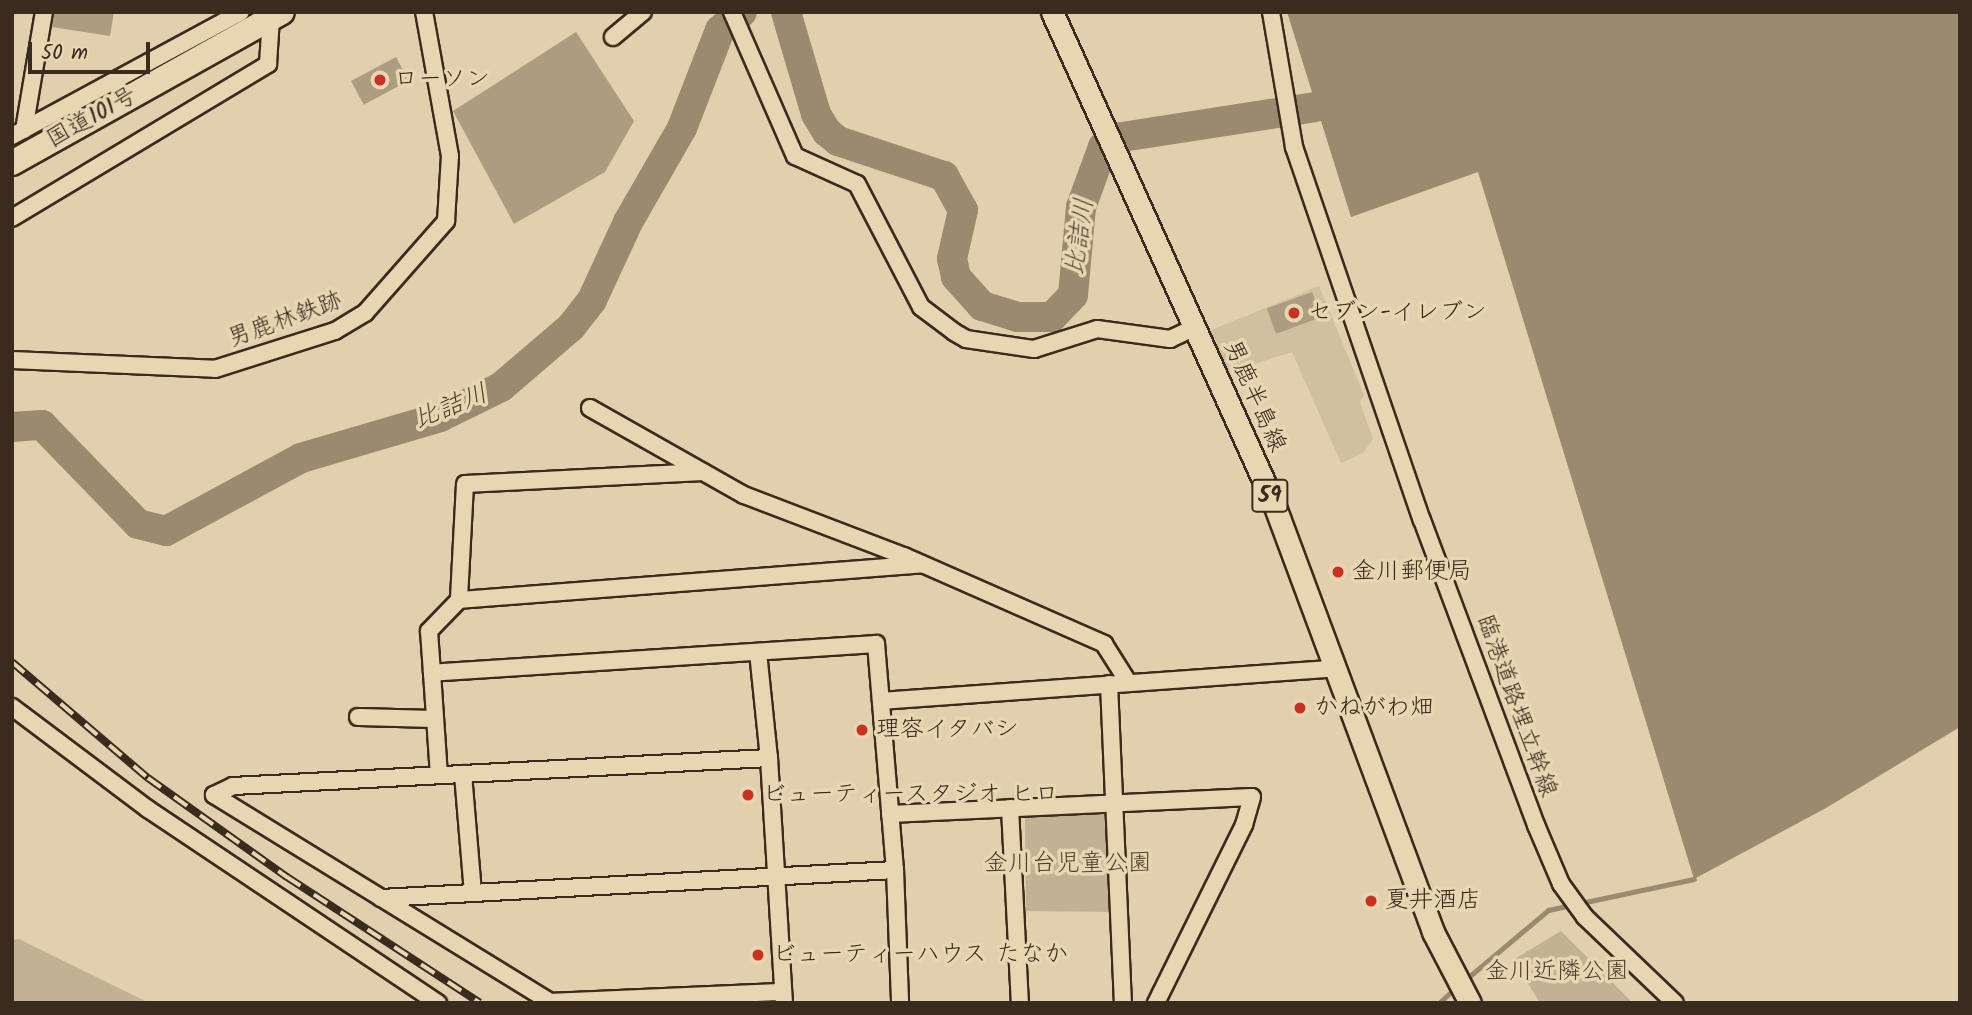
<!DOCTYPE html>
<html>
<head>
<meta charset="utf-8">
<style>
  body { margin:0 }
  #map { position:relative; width:1972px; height:1015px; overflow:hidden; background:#e1cfad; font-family:Kalam,"Klee One",sans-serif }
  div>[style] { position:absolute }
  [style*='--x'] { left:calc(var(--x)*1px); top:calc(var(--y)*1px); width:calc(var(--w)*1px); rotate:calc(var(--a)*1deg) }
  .built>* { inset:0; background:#d1c0a0 }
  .green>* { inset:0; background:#c3b193 }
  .water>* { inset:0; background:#9b8970 }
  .stream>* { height:5px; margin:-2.5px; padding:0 2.5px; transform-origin:2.5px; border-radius:2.5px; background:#9b8970 }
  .river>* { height:30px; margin:-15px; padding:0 15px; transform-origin:15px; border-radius:15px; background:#9b8970 }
  .building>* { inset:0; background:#ad9c80; transform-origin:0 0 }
  .roads { filter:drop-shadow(2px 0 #3b2a1e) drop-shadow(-2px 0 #3b2a1e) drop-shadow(0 2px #3b2a1e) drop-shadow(0 -2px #3b2a1e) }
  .minor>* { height:16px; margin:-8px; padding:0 8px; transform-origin:8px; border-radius:8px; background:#e8d6b3 }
  .major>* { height:21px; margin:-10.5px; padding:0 10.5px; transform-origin:10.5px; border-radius:10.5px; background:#e8d6b3 }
  .highway>* { height:24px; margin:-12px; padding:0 12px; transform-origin:12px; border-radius:12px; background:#e8d6b3 }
  .rail>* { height:8px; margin-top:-4px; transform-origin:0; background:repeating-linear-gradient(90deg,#e8d6b3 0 16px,#3b2a1e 0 32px); box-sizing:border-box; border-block:2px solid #3b2a1e }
  .dots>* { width:19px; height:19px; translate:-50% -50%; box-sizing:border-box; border:4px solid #e8d6b3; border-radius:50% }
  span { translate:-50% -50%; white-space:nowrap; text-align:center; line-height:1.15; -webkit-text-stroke:7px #e8d6b3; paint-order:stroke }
  .shield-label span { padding:2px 5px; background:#e8d6b3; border:2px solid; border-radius:5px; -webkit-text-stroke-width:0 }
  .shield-label { font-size:23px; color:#3b2a1e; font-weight:700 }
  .poi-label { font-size:24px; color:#3b2a1e }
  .left { translate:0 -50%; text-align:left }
  .street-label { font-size:24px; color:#3b2a1e }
  .park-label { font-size:24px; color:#4f3e30 }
  .water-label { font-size:26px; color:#534232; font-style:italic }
  .frame { position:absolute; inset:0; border:14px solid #3b2a1e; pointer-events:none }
  .scale { position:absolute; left:28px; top:42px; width:122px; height:32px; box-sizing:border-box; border:4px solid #3b2a1e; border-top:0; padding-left:9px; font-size:21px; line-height:24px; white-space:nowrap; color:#3b2a1e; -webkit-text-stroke:5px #e8d6b3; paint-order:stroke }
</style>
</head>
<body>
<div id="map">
  <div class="built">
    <div style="clip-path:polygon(1319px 286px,1364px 395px,1360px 402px,1373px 439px,1363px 453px,1341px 463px,1292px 352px,1227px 373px,1209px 331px)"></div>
  </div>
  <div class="green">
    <div style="clip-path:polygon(1085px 814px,1110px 815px,1112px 912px,1026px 911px,1025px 818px)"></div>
    <div style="clip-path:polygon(1561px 931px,1633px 1003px,1540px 1003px,1513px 960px)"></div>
    <div style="clip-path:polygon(19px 939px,149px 1003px,12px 1003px,12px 940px)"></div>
  </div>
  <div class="water">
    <div style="clip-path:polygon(1287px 12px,1960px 12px,1960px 727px,1826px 808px,1694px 879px,1478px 172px,1351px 217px)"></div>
  </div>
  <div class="stream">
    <div style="--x:1465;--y:980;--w:109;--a:-40.1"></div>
    <div style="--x:1548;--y:910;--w:149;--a:-12"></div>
    <div style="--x:1439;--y:1003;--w:25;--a:-43"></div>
  </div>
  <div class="river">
    <div style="--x:786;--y:12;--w:106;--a:73.6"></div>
    <div style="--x:816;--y:114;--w:21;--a:59"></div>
    <div style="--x:827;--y:132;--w:14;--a:39"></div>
    <div style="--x:838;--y:141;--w:112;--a:18.3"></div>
    <div style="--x:944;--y:176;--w:39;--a:61"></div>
    <div style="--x:963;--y:210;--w:50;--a:102.7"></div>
    <div style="--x:952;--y:259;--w:18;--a:77"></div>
    <div style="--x:956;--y:277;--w:39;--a:48"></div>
    <div style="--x:982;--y:306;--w:37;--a:17"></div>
    <div style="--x:1017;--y:317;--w:35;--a:0"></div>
    <div style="--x:1052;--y:317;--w:30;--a:-46"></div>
    <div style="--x:1073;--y:295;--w:88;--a:-84.8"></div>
    <div style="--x:1081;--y:207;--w:64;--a:-69.9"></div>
    <div style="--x:1103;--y:147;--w:21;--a:-28"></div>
    <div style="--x:1122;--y:137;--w:195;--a:-8.8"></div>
    <div style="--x:12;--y:427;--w:30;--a:-4"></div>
    <div style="--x:42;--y:425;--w:138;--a:45.9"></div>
    <div style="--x:138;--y:524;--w:29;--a:14"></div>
    <div style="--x:166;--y:531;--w:153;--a:-28.4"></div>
    <div style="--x:301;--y:458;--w:145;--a:-16.4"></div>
    <div style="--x:440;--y:417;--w:68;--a:-26.2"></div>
    <div style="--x:501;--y:387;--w:92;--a:-40.6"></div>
    <div style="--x:571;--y:327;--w:34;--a:-52"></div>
    <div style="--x:592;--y:300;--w:86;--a:-65.2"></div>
    <div style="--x:628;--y:222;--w:108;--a:-60.1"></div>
    <div style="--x:682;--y:128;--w:105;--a:-68.8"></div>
    <div style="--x:720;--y:30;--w:28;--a:-39"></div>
  </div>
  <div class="building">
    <div style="clip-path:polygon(54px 12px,114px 12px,110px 36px,52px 27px)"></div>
    <div style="clip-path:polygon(576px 32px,634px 121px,605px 172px,514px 224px,453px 111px)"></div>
    <div style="left:396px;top:57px;width:27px;height:51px;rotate:62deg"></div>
    <div style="left:1312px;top:292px;width:27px;height:48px;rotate:70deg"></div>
  </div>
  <div class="roads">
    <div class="minor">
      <div style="--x:732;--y:12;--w:157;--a:66.4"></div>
      <div style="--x:795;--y:156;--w:68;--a:24.3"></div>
      <div style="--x:857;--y:184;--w:139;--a:62.5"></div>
      <div style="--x:921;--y:307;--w:41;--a:37.1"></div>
      <div style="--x:954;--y:332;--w:14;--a:30"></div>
      <div style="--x:966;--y:339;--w:69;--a:8.4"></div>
      <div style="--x:1034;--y:349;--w:66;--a:-17.6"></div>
      <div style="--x:1097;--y:329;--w:74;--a:7.8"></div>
      <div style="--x:1170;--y:339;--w:26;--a:-25"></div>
      <div style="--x:1271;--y:12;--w:137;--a:80.3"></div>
      <div style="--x:1294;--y:147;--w:394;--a:71.1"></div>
      <div style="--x:1422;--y:520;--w:326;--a:69.5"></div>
      <div style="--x:1536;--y:825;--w:64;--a:67"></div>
      <div style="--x:1561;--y:884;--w:41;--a:54"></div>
      <div style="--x:1585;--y:917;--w:124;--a:43.7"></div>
      <div style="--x:613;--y:37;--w:39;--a:-40"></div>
      <div style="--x:24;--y:130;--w:120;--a:-80.4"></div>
      <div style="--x:12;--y:136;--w:260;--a:-28.4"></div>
      <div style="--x:12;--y:218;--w:299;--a:-31"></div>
      <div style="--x:268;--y:64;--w:46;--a:-86.3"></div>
      <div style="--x:12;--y:360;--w:203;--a:2.5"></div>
      <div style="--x:215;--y:369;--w:126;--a:-17.6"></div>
      <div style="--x:335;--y:331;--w:35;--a:-31"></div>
      <div style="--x:365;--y:313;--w:123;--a:-48.6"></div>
      <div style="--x:446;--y:221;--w:65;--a:-86.5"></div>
      <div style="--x:450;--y:156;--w:146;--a:-100.2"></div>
      <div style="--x:590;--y:408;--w:177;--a:29.5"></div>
      <div style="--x:744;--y:495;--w:171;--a:20.9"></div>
      <div style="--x:904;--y:556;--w:219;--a:23.7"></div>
      <div style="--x:1104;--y:644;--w:45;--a:57.7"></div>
      <div style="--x:703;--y:472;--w:238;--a:177.1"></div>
      <div style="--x:465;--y:484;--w:116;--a:93"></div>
      <div style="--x:459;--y:600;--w:464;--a:-4.4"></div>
      <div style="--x:758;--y:652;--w:107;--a:84.1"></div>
      <div style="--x:432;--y:673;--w:42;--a:-94.1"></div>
      <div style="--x:429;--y:631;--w:43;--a:-45.9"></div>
      <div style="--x:1109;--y:684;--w:319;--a:87.5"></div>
      <div style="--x:881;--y:701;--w:452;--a:-4.1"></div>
      <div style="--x:12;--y:707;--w:170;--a:36.9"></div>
      <div style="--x:148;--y:809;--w:349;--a:33.8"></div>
      <div style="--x:358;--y:717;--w:77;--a:1.5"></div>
      <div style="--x:463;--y:774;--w:118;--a:85.2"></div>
      <div style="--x:1010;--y:808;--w:195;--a:87.1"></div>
      <div style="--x:890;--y:814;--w:362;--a:-2.7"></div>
      <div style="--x:1252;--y:797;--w:29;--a:106"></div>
      <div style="--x:1244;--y:825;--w:199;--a:116.3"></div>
      <div style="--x:895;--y:870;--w:133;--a:87.8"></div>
      <div style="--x:381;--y:898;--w:515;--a:-3.12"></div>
      <div style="--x:895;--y:870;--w:227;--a:-94.8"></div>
      <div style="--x:876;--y:644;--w:445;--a:176.3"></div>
      <div style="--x:432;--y:673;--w:102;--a:86.1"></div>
      <div style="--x:551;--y:1002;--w:232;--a:-2.5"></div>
      <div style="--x:552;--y:1003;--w:397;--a:-148.4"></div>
      <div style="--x:214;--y:795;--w:21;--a:-25"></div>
      <div style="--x:233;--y:786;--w:537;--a:-2.99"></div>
      <div style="--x:769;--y:758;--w:245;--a:86.5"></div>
    </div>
    <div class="major">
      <div style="--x:1052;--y:12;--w:540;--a:65.71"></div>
      <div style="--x:1274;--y:504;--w:457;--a:69.6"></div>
      <div style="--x:1433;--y:932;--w:80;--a:62.5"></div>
    </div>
    <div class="highway">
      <div style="--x:12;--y:163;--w:309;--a:-29.2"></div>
    </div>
  </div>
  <div class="rail">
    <div style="--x:12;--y:662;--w:179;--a:40.5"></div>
    <div style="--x:148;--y:778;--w:171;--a:35.5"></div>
    <div style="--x:287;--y:877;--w:230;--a:33.1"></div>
  </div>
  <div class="dots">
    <div style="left:380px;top:80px;background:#c8321e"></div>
    <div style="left:1294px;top:313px;background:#c8321e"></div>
    <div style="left:1338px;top:572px;background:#c8321e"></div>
    <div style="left:1300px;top:708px;background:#c8321e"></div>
    <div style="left:862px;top:730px;background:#c8321e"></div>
    <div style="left:748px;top:795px;background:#c8321e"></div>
    <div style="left:1371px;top:901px;background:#c8321e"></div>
    <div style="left:758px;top:955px;background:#c8321e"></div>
  </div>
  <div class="shield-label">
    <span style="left:1270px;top:496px">59</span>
  </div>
  <div class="poi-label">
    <span class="left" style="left:394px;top:80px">ローソン</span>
    <span class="left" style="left:1308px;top:313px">セブン-イレブン</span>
    <span class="left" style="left:1352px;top:572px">金川郵便局</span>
    <span class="left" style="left:1314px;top:708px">かねがわ畑</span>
    <span class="left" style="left:876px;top:730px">理容イタバシ</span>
    <span class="left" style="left:762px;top:795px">ビューティースタジオ ヒロ</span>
    <span class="left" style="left:1385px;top:901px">夏井酒店</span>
    <span class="left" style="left:772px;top:955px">ビューティーハウス たなか</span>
  </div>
  <div class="street-label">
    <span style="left:92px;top:118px;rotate:-29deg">国道101号</span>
    <span style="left:285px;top:320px;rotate:-20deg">男鹿林鉄跡</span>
    <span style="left:1254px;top:396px;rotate:66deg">男鹿半島線</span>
    <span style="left:1516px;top:706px;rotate:70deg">臨港道路埋立幹線</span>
  </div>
  <div class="park-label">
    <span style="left:1068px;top:864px">金川台児童公園</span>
    <span style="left:1557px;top:972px">金川近隣公園</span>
  </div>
  <div class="water-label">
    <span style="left:1081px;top:237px;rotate:-82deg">比詰川</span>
    <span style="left:451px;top:408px;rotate:-22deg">比詰川</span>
  </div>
  <div class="frame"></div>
  <div class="scale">50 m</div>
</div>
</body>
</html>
